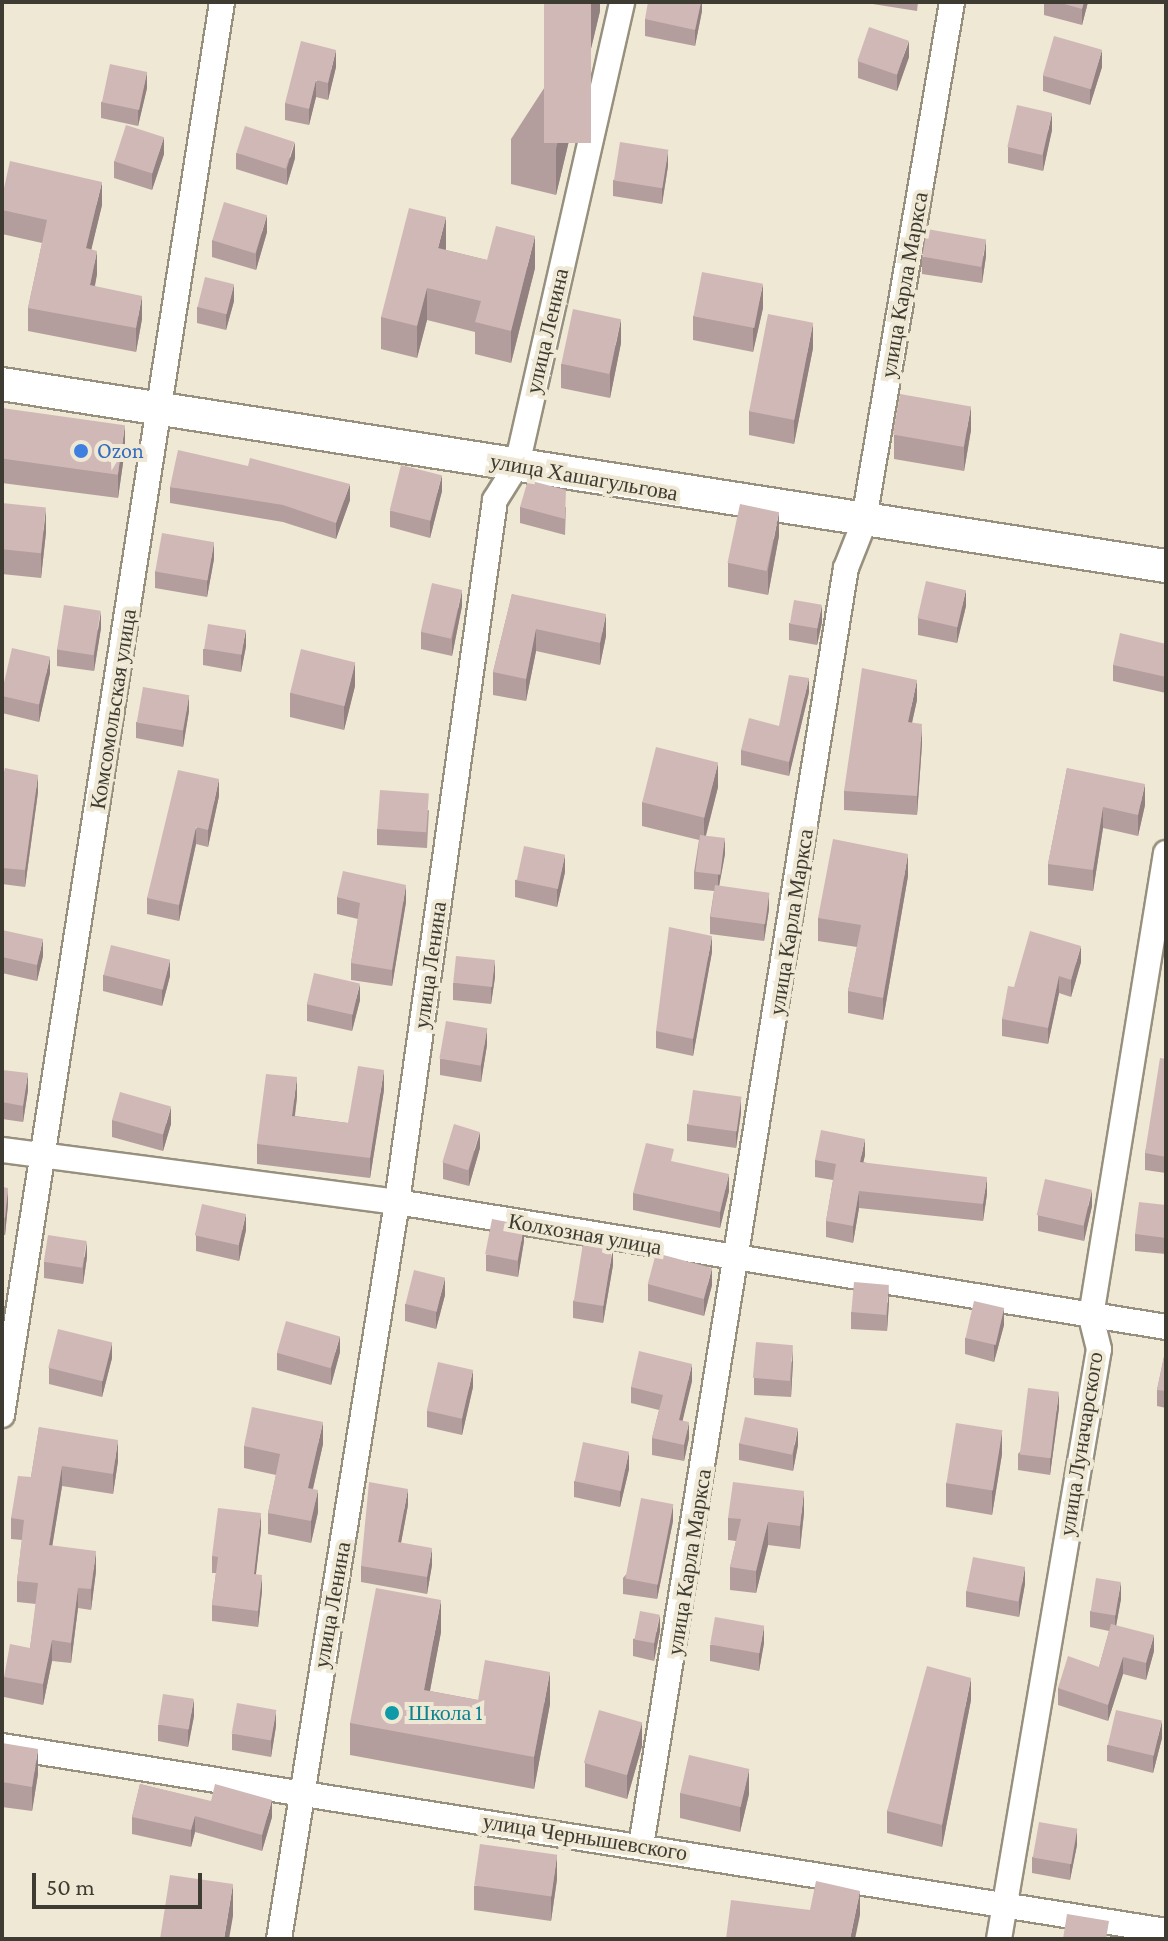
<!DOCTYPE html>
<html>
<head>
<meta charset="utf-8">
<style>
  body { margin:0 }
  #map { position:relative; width:1168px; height:1941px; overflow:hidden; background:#efe8d4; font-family:"Crimson Pro",serif }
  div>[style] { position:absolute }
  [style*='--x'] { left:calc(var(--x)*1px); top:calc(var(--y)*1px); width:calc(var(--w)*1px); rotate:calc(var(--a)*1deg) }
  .roads { filter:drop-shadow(2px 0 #97907e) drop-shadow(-2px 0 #97907e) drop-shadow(0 2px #97907e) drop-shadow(0 -2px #97907e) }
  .minor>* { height:24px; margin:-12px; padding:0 12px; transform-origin:12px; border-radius:12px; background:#fff }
  .major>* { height:32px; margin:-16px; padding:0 16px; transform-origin:16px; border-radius:16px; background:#fff }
  .wall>* { inset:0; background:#b39e9d }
  .shaded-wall>* { inset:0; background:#928180 }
  .building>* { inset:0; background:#d0b8b7; transform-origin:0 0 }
  .dots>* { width:22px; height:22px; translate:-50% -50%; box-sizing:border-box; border:4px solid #efe8d4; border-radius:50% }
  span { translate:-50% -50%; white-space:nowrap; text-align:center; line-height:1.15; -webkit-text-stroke:8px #efe8d4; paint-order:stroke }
  .street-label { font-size:22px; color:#3e3b33 }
  .shop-label { font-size:22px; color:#366cbe }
  .left { translate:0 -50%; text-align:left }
  .culture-label { font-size:22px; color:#0d838f }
  .frame { position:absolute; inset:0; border:4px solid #3e3b33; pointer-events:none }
  .scale { position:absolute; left:32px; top:1873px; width:170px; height:36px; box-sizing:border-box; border:4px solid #3e3b33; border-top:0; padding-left:10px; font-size:24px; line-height:28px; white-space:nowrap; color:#3e3b33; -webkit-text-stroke:6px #efe8d4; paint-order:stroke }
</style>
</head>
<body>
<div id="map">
  <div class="roads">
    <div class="minor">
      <div style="--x:2;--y:1150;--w:398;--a:7.5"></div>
      <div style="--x:397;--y:1202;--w:779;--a:9.23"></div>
      <div style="--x:2;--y:1415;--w:1430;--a:-81.15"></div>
      <div style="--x:2;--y:1746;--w:1179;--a:9.03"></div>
      <div style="--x:641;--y:1846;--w:1294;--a:-80.89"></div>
      <div style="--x:846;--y:568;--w:46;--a:-68.4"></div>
      <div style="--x:863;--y:525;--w:531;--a:-80.34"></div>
      <div style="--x:279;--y:1939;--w:746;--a:-80.9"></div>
      <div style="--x:397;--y:1202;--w:709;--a:-82.05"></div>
      <div style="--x:495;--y:500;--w:41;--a:-57.8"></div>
      <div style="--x:517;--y:465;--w:475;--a:-77.2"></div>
      <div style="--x:999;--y:1939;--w:598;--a:-80.38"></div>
      <div style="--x:1099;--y:1349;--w:34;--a:-104"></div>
      <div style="--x:1091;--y:1316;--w:469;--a:-80.8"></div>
    </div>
    <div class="major">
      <div style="--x:2;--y:384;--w:1178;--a:8.89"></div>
    </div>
  </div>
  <div class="wall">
    <div style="clip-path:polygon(600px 2px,600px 11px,556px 195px,511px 184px,511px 139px)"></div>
    <div style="clip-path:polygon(702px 2px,702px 11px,695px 46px,645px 36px,645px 19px)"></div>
    <div style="clip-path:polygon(860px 2px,918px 2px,917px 11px)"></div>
    <div style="clip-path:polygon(1044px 2px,1088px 2px,1082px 25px,1044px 15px)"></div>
    <div style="clip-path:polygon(909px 57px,897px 91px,858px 78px,858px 61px)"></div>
    <div style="clip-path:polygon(336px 67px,328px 100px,316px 97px,309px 125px,285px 120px,285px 103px)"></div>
    <div style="clip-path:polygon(1102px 67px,1090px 105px,1043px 91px,1043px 75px)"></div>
    <div style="clip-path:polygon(147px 88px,138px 126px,101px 118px,101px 102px)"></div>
    <div style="clip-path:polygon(1052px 130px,1043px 171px,1008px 163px,1008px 147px)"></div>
    <div style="clip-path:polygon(236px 153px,295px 158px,287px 185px,236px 169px)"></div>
    <div style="clip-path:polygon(164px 154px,152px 190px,114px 178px,114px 161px)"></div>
    <div style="clip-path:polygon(668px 166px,662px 204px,613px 196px,613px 180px)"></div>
    <div style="clip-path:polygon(2px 197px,102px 205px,91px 249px,97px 274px,95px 286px,142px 319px,136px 352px,28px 331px,28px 308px,42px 243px,2px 234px)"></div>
    <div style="clip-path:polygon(267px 232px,256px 270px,212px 257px,212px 240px)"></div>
    <div style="clip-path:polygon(446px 250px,487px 260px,535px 268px,511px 363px,475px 354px,475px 332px,427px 320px,417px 358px,381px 349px,381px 317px)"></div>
    <div style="clip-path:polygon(986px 256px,982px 283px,922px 274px,922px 257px)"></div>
    <div style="clip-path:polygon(234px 301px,226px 330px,197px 323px,197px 307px)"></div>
    <div style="clip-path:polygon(763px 308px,753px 352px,693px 340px,693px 316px)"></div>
    <div style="clip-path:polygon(621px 343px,610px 398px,561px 388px,561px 364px)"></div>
    <div style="clip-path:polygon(813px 348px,794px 444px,749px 435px,749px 411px)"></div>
    <div style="clip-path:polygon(2px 408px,125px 449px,118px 498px,2px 483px)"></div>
    <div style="clip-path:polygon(971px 430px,964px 471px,894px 459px,894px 435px)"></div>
    <div style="clip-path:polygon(170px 487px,350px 500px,336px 539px,283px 522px,170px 503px)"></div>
    <div style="clip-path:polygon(442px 491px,430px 538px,390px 527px,390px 511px)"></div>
    <div style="clip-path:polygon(2px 503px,46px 532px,41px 578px,2px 574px)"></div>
    <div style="clip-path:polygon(520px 507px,566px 507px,565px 535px,520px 523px)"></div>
    <div style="clip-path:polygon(779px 536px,768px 595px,728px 587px,728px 563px)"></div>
    <div style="clip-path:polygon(214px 559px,207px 597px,155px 588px,155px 571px)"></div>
    <div style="clip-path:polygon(512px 594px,606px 636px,600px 665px,536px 651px,526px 701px,493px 695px,493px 672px)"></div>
    <div style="clip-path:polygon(462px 606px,452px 656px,421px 649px,421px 632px)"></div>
    <div style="clip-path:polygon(966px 606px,957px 643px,918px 635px,918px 618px)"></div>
    <div style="clip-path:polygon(822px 622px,817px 645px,789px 640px,789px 623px)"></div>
    <div style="clip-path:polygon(101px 628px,94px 671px,57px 666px,57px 649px)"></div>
    <div style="clip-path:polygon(1166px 644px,1166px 693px,1113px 681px,1113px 665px)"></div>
    <div style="clip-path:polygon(246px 646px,241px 672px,203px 665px,203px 649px)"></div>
    <div style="clip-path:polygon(50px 673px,39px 722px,2px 713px,2px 692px)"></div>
    <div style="clip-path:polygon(355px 686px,344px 730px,290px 717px,290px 693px)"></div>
    <div style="clip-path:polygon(809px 692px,789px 776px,741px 765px,741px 750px,779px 726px)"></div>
    <div style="clip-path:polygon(917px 700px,912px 722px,922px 744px,917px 815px,844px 810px,844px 791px)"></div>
    <div style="clip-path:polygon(189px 711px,183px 747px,136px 738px,136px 722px)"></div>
    <div style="clip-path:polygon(1067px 768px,1145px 805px,1138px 836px,1103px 828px,1093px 891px,1048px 885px,1048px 864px)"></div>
    <div style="clip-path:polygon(2px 780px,38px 792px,25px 887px,2px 884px)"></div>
    <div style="clip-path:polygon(718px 787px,706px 836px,725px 854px,719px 886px,769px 909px,764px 941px,710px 934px,710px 917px,714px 891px,694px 889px,694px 872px,699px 840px,642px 826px,642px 802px)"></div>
    <div style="clip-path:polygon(219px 796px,208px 847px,196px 844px,179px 921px,147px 914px,147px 898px)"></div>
    <div style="clip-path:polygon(429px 810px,427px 848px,377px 845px,377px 829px)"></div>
    <div style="clip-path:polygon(565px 872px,557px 907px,515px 897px,515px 880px)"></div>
    <div style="clip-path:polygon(908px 876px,883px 1020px,848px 1013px,848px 991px,857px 947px,818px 941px,818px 918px)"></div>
    <div style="clip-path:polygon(337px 897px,406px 902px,392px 986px,351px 980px,351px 963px,358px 919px,337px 914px)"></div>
    <div style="clip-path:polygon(2px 930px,43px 956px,37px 981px,2px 973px)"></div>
    <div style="clip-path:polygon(712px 952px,693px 1056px,656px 1048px,656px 1031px)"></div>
    <div style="clip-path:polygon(1081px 962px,1071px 997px,1059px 993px,1048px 1044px,1002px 1036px,1002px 1019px,1014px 987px)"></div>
    <div style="clip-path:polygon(103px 975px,170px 976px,162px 1006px,103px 991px)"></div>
    <div style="clip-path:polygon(495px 977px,491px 1004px,453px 1000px,453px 983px)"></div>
    <div style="clip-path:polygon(360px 1000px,352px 1031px,307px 1021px,307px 1004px)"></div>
    <div style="clip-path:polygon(487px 1045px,481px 1082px,440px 1075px,440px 1059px)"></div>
    <div style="clip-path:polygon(1166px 1059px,1166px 1173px,1145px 1170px,1145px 1153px)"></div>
    <div style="clip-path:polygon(2px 1070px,28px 1090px,23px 1122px,2px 1119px)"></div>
    <div style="clip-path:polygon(384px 1090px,370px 1178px,257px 1164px,257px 1144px,297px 1097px,295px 1116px,348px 1123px)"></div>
    <div style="clip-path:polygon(741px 1113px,736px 1148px,687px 1141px,687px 1124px)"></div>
    <div style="clip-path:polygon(112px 1120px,171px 1124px,163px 1151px,112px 1137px)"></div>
    <div style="clip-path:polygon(480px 1148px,469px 1186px,443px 1179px,443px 1162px)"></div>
    <div style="clip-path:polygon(865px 1155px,863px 1162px,987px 1194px,983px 1221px,859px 1208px,853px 1243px,826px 1237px,826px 1221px,833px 1180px,815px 1177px,815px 1160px)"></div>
    <div style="clip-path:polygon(674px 1162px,729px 1191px,720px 1228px,633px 1210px,633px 1193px)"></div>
    <div style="clip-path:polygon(2px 1187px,8px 1204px,5px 1235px,2px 1235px)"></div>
    <div style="clip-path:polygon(1166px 1205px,1166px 1254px,1135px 1251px,1135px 1234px)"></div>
    <div style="clip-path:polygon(1092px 1206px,1084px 1241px,1038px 1231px,1038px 1215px)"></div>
    <div style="clip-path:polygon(246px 1230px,239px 1261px,196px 1251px,196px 1235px)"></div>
    <div style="clip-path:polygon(524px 1241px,518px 1277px,486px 1271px,486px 1255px)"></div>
    <div style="clip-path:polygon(87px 1257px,83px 1284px,44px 1278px,44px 1262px)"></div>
    <div style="clip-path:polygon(613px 1265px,603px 1323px,573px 1318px,573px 1301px)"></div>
    <div style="clip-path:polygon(648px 1284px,712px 1285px,704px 1316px,648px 1301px)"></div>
    <div style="clip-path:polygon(445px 1295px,436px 1329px,405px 1321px,405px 1304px)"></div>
    <div style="clip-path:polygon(889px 1302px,887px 1331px,851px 1329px,851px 1312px)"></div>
    <div style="clip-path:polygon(1004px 1325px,994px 1362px,965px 1354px,965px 1338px)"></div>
    <div style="clip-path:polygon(1166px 1347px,1166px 1408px,1157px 1406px,1157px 1390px)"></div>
    <div style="clip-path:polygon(340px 1352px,331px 1385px,277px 1370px,277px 1353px)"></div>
    <div style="clip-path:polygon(112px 1358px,102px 1397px,49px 1384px,49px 1368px)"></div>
    <div style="clip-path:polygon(793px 1361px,791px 1397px,754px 1395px,754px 1378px)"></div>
    <div style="clip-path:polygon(692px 1381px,682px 1421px,689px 1438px,684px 1461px,652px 1455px,652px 1438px,659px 1410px,631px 1403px,631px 1387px)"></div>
    <div style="clip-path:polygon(473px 1387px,462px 1435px,427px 1427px,427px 1411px)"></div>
    <div style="clip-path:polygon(1059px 1408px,1050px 1475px,1018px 1470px,1018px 1454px)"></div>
    <div style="clip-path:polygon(39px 1427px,118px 1461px,113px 1494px,62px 1486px,52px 1546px,96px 1571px,91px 1610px,78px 1608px,71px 1663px,52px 1661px,43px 1705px,4px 1697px,4px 1677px,30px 1648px,36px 1604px,17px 1602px,17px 1581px,22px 1540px,11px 1539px,11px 1518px,31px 1477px)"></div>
    <div style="clip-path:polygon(739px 1443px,798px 1445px,793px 1471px,739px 1460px)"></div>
    <div style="clip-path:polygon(323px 1444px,313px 1489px,318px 1512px,311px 1543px,268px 1534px,268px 1513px,276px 1475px,244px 1468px,244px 1446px)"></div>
    <div style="clip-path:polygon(1002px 1454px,992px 1515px,946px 1507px,946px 1483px)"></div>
    <div style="clip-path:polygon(629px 1469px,620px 1507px,574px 1497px,574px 1481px)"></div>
    <div style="clip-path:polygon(408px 1505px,401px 1543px,432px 1565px,427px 1594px,361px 1582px,361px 1566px)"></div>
    <div style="clip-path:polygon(804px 1513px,800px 1549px,768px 1545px,756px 1593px,730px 1590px,730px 1567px,736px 1541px,728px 1540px,728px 1518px)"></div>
    <div style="clip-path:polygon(673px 1521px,657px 1599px,623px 1594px,623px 1578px)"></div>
    <div style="clip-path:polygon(261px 1530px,256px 1574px,262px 1591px,258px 1627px,212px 1621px,212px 1605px,216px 1573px,212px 1573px,212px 1556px)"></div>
    <div style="clip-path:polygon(1025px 1584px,1019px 1617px,966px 1607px,966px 1591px)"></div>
    <div style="clip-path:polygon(1121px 1599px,1116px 1625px,1154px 1651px,1146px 1680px,1123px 1674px,1108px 1721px,1058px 1705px,1058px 1688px,1099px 1667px,1109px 1631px,1090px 1627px,1090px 1611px)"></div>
    <div style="clip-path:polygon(660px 1631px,654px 1661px,633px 1656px,633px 1639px)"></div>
    <div style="clip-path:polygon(441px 1632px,430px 1691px,478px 1700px,550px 1704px,534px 1789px,350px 1755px,350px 1723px)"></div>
    <div style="clip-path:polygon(764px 1643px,759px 1671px,710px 1661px,710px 1645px)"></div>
    <div style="clip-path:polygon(971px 1700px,942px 1847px,887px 1833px,887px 1811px)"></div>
    <div style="clip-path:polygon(194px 1716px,188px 1747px,158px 1741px,158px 1725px)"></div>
    <div style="clip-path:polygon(276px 1726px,271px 1757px,232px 1750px,232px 1734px)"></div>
    <div style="clip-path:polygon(1162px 1738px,1153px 1773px,1107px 1761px,1107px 1745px)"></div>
    <div style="clip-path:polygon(2px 1743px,38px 1774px,32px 1811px,2px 1807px)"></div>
    <div style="clip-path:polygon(642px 1746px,627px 1799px,585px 1787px,585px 1763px)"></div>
    <div style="clip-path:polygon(140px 1784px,272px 1817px,262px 1851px,195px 1832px,191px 1847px,132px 1834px,132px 1817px)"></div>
    <div style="clip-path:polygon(680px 1793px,749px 1794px,740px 1832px,680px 1818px)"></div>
    <div style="clip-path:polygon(1077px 1845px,1070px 1880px,1032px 1873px,1032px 1857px)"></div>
    <div style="clip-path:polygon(557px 1879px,551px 1921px,474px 1910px,474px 1886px)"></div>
  </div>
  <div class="shaded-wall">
    <div style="clip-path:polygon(591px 2px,600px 2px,600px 11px,556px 195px,556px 149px)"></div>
    <div style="clip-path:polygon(701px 2px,702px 2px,702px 11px,695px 46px,695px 30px)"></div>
    <div style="clip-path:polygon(1084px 2px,1088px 2px,1082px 25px,1082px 9px)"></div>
    <div style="clip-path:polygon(909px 41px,909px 57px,897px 91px,897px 74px)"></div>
    <div style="clip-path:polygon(336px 50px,336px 67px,328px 100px,328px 83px)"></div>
    <div style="clip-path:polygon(1102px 50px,1102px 67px,1090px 105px,1090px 89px)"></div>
    <div style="clip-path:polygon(147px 72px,147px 88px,138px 126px,138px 110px)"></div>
    <div style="clip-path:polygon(316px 80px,316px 97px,309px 125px,309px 109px)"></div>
    <div style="clip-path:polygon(1052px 113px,1052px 130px,1043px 171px,1043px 154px)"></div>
    <div style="clip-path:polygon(164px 137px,164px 154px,152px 190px,152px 173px)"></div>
    <div style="clip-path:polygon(295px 142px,295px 158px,287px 185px,287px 168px)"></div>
    <div style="clip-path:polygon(668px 150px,668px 166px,662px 204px,662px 188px)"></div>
    <div style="clip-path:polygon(102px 182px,102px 205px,86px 272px,86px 248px)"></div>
    <div style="clip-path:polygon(267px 215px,267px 232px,256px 270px,256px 253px)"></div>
    <div style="clip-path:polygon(446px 217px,446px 249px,438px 280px,438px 248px)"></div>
    <div style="clip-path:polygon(535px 236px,535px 268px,511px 363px,511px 331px)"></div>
    <div style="clip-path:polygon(986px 239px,986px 256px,982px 283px,982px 267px)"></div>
    <div style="clip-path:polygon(97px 251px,97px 274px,90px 309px,90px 285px)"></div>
    <div style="clip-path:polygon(234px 284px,234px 301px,226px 330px,226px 314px)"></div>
    <div style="clip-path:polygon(763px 284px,763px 308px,753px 352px,753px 328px)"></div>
    <div style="clip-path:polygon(427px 288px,427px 320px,417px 358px,417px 326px)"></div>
    <div style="clip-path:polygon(142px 296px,142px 319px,136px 352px,136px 328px)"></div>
    <div style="clip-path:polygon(621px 319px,621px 343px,610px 398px,610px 373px)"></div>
    <div style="clip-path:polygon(813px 323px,813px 348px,794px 444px,794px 420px)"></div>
    <div style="clip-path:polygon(971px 406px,971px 430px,964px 471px,964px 446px)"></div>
    <div style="clip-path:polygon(125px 425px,125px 449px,118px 498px,118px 474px)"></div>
    <div style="clip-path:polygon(442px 475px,442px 491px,430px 538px,430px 521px)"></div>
    <div style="clip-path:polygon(350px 484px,350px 500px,336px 539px,336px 523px)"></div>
    <div style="clip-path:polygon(46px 508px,46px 532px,41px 578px,41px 554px)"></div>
    <div style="clip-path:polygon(779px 512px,779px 536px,768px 595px,768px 570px)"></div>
    <div style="clip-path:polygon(214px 542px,214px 559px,207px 597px,207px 581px)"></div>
    <div style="clip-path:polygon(462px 590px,462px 606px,452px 656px,452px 639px)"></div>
    <div style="clip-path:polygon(966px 590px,966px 606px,957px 643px,957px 627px)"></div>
    <div style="clip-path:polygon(822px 605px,822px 622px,817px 645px,817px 628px)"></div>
    <div style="clip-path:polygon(101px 611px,101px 628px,94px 671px,94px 655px)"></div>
    <div style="clip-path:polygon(606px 614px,606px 636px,600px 665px,600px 643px)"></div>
    <div style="clip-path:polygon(536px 629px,536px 651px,526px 701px,526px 679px)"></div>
    <div style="clip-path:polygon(246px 630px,246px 646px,241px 672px,241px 655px)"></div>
    <div style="clip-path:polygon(50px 657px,50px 673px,39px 722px,39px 705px)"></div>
    <div style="clip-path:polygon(355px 662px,355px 686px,344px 730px,344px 706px)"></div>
    <div style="clip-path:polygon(809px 678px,809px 692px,789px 776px,789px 762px)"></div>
    <div style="clip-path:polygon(917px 680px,917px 700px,908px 741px,908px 722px)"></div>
    <div style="clip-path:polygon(189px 695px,189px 711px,183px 747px,183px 730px)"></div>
    <div style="clip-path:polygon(922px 724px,922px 744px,917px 815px,917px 796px)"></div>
    <div style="clip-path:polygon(718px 763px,718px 787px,704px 842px,704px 817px)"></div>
    <div style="clip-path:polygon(38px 775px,38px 792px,25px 887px,25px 870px)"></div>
    <div style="clip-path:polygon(219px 779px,219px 796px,208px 847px,208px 830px)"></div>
    <div style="clip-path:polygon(1145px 784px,1145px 805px,1138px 836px,1138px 815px)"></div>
    <div style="clip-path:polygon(1103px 807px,1103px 828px,1093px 891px,1093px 870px)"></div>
    <div style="clip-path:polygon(196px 827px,196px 844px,179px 921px,179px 905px)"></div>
    <div style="clip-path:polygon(725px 838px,725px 854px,718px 892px,718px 875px)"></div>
    <div style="clip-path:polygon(908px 854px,908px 876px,883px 1020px,883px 998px)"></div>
    <div style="clip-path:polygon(565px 855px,565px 872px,557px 907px,557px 890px)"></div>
    <div style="clip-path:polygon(406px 885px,406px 902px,392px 986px,392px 970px)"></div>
    <div style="clip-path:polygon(769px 893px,769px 909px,764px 941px,764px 925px)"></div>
    <div style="clip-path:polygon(712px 936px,712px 952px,693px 1056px,693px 1039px)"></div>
    <div style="clip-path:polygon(43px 939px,43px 956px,37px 981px,37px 965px)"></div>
    <div style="clip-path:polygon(1081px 946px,1081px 962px,1071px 997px,1071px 980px)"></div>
    <div style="clip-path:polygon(170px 960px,170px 976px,162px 1006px,162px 990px)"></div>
    <div style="clip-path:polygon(495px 960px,495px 977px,491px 1004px,491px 988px)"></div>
    <div style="clip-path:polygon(1059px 976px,1059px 993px,1048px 1044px,1048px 1028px)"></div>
    <div style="clip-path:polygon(360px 984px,360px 1000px,352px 1031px,352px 1015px)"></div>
    <div style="clip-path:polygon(487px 1028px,487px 1045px,481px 1082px,481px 1065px)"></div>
    <div style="clip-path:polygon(384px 1070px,384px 1090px,370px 1178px,370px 1158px)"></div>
    <div style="clip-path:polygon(28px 1073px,28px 1090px,23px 1122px,23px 1106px)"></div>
    <div style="clip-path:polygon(297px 1077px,297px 1097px,292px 1136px,292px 1116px)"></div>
    <div style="clip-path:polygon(741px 1097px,741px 1113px,736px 1148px,736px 1131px)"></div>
    <div style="clip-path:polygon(171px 1107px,171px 1124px,163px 1151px,163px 1135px)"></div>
    <div style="clip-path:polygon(480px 1132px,480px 1148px,469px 1186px,469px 1170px)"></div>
    <div style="clip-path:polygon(865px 1139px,865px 1155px,860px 1178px,860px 1162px)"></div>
    <div style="clip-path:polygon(729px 1174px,729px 1191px,720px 1228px,720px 1212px)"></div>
    <div style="clip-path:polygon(987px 1177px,987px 1194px,983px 1221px,983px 1204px)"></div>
    <div style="clip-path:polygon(8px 1188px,8px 1204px,5px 1235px,5px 1218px)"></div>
    <div style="clip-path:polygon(1092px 1190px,1092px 1206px,1084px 1241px,1084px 1225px)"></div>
    <div style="clip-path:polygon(859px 1191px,859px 1208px,853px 1243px,853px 1226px)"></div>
    <div style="clip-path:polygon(246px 1214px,246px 1230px,239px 1261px,239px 1244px)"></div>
    <div style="clip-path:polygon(524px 1225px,524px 1241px,518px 1277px,518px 1260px)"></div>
    <div style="clip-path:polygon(87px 1241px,87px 1257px,83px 1284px,83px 1268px)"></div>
    <div style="clip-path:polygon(613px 1248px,613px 1265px,603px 1323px,603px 1306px)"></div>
    <div style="clip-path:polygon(712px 1268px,712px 1285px,704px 1316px,704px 1299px)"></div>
    <div style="clip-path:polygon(445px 1278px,445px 1295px,436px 1329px,436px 1313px)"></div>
    <div style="clip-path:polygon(889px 1285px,889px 1302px,887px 1331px,887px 1315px)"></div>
    <div style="clip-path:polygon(1004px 1308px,1004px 1325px,994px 1362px,994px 1345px)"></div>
    <div style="clip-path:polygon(340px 1336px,340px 1352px,331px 1385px,331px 1368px)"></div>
    <div style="clip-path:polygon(112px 1342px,112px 1358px,102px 1397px,102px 1380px)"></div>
    <div style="clip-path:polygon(793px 1345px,793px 1361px,791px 1397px,791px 1381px)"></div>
    <div style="clip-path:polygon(692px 1364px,692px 1381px,679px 1436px,679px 1420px)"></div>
    <div style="clip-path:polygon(473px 1370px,473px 1387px,462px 1435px,462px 1419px)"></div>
    <div style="clip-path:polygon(1059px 1392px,1059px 1408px,1050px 1475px,1050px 1458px)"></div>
    <div style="clip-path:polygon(323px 1422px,323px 1444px,308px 1510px,308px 1488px)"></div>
    <div style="clip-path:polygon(689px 1422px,689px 1438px,684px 1461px,684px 1445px)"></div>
    <div style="clip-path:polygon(798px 1428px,798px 1445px,793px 1471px,793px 1454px)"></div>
    <div style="clip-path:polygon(1002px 1430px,1002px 1454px,992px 1515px,992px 1490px)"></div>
    <div style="clip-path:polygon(118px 1440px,118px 1461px,113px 1494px,113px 1474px)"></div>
    <div style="clip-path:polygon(629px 1452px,629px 1469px,620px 1507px,620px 1491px)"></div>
    <div style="clip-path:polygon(62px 1466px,62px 1486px,49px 1566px,49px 1545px)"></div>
    <div style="clip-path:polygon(408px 1489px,408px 1505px,398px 1559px,398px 1542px)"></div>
    <div style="clip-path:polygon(318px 1490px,318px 1512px,311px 1543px,311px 1521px)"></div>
    <div style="clip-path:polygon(804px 1491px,804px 1513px,800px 1549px,800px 1526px)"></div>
    <div style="clip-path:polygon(673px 1504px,673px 1521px,657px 1599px,657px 1582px)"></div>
    <div style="clip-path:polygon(261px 1513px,261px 1530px,254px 1590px,254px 1574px)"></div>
    <div style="clip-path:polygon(768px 1522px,768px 1545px,756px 1593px,756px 1571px)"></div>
    <div style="clip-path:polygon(432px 1548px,432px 1565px,427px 1594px,427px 1577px)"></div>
    <div style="clip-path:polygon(96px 1551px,96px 1571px,91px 1610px,91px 1589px)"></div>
    <div style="clip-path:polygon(1025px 1567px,1025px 1584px,1019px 1617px,1019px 1601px)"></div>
    <div style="clip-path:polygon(262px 1575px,262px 1591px,258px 1627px,258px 1611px)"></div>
    <div style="clip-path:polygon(1121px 1582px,1121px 1599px,1115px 1632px,1115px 1615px)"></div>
    <div style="clip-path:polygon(78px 1588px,78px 1608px,71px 1663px,71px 1643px)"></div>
    <div style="clip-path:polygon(441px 1600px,441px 1632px,424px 1722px,424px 1690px)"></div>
    <div style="clip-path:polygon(660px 1615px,660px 1631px,654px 1661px,654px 1644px)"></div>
    <div style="clip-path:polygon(764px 1626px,764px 1643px,759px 1671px,759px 1654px)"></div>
    <div style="clip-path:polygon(1154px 1635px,1154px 1651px,1146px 1680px,1146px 1663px)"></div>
    <div style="clip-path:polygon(52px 1640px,52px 1661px,43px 1705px,43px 1684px)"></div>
    <div style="clip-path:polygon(1123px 1657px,1123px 1674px,1108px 1721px,1108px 1705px)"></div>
    <div style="clip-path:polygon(550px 1672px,550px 1704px,534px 1789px,534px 1757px)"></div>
    <div style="clip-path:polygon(971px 1678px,971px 1700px,942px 1847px,942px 1825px)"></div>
    <div style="clip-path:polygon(194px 1699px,194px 1716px,188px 1747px,188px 1730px)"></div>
    <div style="clip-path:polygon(276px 1710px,276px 1726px,271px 1757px,271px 1740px)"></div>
    <div style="clip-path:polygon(1162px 1721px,1162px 1738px,1153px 1773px,1153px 1757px)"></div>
    <div style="clip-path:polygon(642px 1722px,642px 1746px,627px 1799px,627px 1774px)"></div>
    <div style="clip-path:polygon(38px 1749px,38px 1774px,32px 1811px,32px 1787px)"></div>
    <div style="clip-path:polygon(749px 1769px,749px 1794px,740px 1832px,740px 1808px)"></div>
    <div style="clip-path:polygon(272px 1800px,272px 1817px,262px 1851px,262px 1835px)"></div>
    <div style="clip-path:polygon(195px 1816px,195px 1832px,191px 1847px,191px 1830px)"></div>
    <div style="clip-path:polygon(1077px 1829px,1077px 1845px,1070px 1880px,1070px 1864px)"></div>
    <div style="clip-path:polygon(557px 1855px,557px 1879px,551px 1921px,551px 1897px)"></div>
    <div style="clip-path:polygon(233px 1884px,233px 1916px,229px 1939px,224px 1939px)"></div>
    <div style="clip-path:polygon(860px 1891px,860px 1915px,855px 1939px,850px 1939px)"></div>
  </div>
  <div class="building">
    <div style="left:544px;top:2px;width:47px;height:141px"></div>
    <div style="clip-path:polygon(648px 2px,701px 2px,695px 30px,645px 19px)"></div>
    <div style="clip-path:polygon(1057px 2px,1084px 2px,1082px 9px)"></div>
    <div style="left:869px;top:27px;width:42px;height:36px;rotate:19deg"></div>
    <div style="left:1054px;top:36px;width:50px;height:41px;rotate:16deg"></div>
    <div style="clip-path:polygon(301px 41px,336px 50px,328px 83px,316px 80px,309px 109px,285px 103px)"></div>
    <div style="left:110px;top:64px;width:38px;height:39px;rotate:12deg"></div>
    <div style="left:1017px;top:105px;width:36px;height:43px;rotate:13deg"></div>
    <div style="left:126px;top:125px;width:40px;height:38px;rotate:18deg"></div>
    <div style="left:245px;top:126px;width:52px;height:28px;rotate:18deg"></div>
    <div style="left:620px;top:142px;width:49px;height:39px;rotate:9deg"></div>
    <div style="clip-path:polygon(10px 161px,102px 182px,86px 248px,97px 251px,90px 285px,142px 296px,136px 328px,28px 308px,47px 220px,2px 210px,2px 197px)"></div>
    <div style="left:224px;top:202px;width:45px;height:40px;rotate:17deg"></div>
    <div style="clip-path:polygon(409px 208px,446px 217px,438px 248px,487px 260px,496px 226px,535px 236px,511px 331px,475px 322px,481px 301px,427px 288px,417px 326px,381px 317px)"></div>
    <div style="left:927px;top:229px;width:60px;height:28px;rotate:10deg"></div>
    <div style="left:702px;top:272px;width:62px;height:45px;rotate:11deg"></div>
    <div style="left:205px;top:277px;width:30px;height:31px;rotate:14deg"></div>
    <div style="left:573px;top:309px;width:49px;height:56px;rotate:12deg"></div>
    <div style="left:768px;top:314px;width:46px;height:99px;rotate:11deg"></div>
    <div style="left:900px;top:394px;width:72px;height:41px;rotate:10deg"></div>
    <div style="left:2px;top:408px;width:124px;height:50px;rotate:8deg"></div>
    <div style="clip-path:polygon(178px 450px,248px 466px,250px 458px,350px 484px,336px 523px,283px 505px,170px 487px)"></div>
    <div style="left:401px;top:465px;width:42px;height:47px;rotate:14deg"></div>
    <div style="clip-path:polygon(528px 480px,566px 490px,565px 519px,520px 507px)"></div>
    <div style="left:2px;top:503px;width:44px;height:46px;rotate:6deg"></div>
    <div style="left:740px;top:504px;width:40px;height:60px;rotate:12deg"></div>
    <div style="left:162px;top:533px;width:53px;height:39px;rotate:10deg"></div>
    <div style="left:926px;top:581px;width:41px;height:38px;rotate:13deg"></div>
    <div style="left:432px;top:583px;width:31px;height:50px;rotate:13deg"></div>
    <div style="clip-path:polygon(512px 594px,606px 614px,600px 643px,536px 629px,526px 679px,493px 672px)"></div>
    <div style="left:794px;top:600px;width:28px;height:24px;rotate:10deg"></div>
    <div style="left:64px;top:605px;width:37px;height:45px;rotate:9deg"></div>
    <div style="left:208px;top:624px;width:38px;height:25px;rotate:9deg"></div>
    <div style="clip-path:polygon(1120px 633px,1166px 644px,1166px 677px,1113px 665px)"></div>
    <div style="left:12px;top:648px;width:39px;height:49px;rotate:13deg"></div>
    <div style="left:301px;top:649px;width:56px;height:45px;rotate:14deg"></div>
    <div style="clip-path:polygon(862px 668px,917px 680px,908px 722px,922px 724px,917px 796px,844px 791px)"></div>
    <div style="clip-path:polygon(789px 675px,809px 678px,789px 762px,741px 750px,749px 718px,779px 726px)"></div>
    <div style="left:143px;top:687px;width:47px;height:36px;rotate:10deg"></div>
    <div style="left:656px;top:747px;width:64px;height:57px;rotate:14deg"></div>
    <div style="clip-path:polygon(5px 768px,38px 775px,25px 870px,2px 868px,2px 780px)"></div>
    <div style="clip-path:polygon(1067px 768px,1145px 784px,1138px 815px,1103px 807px,1093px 870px,1048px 864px)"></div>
    <div style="clip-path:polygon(178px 770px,219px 779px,208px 830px,196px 827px,179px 905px,147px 898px)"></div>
    <div style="left:380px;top:790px;width:49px;height:39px;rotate:4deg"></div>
    <div style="left:700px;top:835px;width:25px;height:37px;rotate:7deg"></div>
    <div style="clip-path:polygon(833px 839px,908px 854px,883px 998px,848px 991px,861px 925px,818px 918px)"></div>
    <div style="left:524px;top:846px;width:42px;height:35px;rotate:12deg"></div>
    <div style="clip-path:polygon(343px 871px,406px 885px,392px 970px,351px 963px,360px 903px,337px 897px)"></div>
    <div style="left:715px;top:885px;width:55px;height:32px;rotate:8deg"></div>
    <div style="clip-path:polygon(669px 927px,712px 936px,693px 1039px,656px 1031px)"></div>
    <div style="clip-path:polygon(2px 930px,43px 939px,37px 965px,2px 957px)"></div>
    <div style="clip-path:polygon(1030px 931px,1081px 946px,1071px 980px,1059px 976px,1048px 1028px,1002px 1019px,1008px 986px,1014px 987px)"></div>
    <div style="left:111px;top:945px;width:61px;height:31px;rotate:14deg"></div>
    <div style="left:456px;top:956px;width:39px;height:27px;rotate:6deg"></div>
    <div style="left:314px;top:973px;width:47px;height:32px;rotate:13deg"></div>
    <div style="left:446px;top:1021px;width:42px;height:38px;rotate:10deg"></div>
    <div style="clip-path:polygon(1160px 1058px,1166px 1059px,1166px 1157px,1145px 1153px)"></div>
    <div style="clip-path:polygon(358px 1066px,384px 1070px,370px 1158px,257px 1144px,266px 1074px,297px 1077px,292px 1116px,348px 1123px)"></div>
    <div style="clip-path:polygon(2px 1070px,28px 1073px,23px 1106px,2px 1102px)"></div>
    <div style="left:693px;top:1090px;width:49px;height:35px;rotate:8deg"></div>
    <div style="left:120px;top:1092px;width:53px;height:29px;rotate:16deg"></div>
    <div style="left:454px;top:1124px;width:27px;height:40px;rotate:17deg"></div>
    <div style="clip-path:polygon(821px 1130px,865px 1139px,860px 1162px,987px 1177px,983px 1204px,859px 1191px,853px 1226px,826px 1221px,836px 1164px,815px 1160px)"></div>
    <div style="clip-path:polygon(646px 1143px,674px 1149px,671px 1161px,729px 1174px,720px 1212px,633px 1193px)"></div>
    <div style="left:1045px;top:1179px;width:48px;height:37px;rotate:13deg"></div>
    <div style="clip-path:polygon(2px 1187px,8px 1188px,5px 1218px,2px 1218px)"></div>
    <div style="clip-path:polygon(1139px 1202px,1166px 1205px,1166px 1238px,1135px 1234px)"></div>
    <div style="left:202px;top:1204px;width:45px;height:32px;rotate:13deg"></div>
    <div style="left:492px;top:1219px;width:33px;height:36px;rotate:11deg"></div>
    <div style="left:48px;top:1235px;width:39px;height:27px;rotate:9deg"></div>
    <div style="left:583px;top:1243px;width:30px;height:59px;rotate:9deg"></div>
    <div style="left:656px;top:1253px;width:58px;height:32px;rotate:15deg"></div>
    <div style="left:414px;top:1270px;width:32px;height:35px;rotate:14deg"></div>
    <div style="left:854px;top:1282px;width:35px;height:30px;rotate:5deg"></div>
    <div style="left:974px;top:1301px;width:31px;height:38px;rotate:13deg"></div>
    <div style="left:286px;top:1321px;width:56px;height:33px;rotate:16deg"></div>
    <div style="left:58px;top:1329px;width:56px;height:40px;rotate:14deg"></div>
    <div style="left:756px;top:1342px;width:37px;height:36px;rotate:5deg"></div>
    <div style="clip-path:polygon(1166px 1347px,1166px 1391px,1157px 1390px)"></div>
    <div style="clip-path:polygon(639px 1351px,692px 1364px,679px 1420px,689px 1422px,684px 1445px,652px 1438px,663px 1395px,631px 1387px)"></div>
    <div style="left:438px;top:1362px;width:36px;height:50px;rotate:13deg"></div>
    <div style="left:1028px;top:1388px;width:31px;height:67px;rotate:7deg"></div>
    <div style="clip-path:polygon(252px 1407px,323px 1422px,308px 1488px,318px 1490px,311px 1521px,268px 1513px,280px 1454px,244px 1446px)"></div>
    <div style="left:745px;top:1417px;width:54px;height:27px;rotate:12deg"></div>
    <div style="left:956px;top:1423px;width:47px;height:61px;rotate:9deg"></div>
    <div style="clip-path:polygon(39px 1427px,118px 1440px,113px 1474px,62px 1466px,49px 1545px,96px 1551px,91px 1589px,78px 1588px,71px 1643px,52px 1640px,43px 1684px,4px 1677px,10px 1644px,30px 1648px,38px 1583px,17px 1581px,24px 1520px,11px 1518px,18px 1476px,31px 1477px)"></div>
    <div style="left:583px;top:1442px;width:47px;height:40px;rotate:12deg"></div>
    <div style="clip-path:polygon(369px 1482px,408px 1489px,398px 1542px,432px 1548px,427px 1577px,361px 1566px)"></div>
    <div style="clip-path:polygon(733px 1482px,804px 1491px,800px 1526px,768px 1522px,756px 1571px,730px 1567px,741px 1519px,728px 1518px)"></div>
    <div style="left:641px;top:1498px;width:33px;height:82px;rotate:11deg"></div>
    <div style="clip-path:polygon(218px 1508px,261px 1513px,254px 1574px,262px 1575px,258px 1611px,212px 1605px,218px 1557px,212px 1556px)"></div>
    <div style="left:973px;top:1557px;width:53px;height:35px;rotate:11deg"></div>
    <div style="left:1096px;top:1578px;width:25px;height:34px;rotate:9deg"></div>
    <div style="clip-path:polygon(376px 1588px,441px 1600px,424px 1690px,478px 1700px,485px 1660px,550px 1672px,534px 1757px,350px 1723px)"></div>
    <div style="left:640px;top:1611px;width:20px;height:29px;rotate:11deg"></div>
    <div style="left:715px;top:1617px;width:50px;height:28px;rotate:10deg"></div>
    <div style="clip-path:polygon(1111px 1624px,1154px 1635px,1146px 1663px,1123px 1657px,1108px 1705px,1058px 1688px,1068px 1656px,1099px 1667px)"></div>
    <div style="clip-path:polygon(927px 1666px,971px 1678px,942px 1825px,887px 1811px)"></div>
    <div style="left:163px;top:1694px;width:31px;height:31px;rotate:9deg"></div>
    <div style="left:237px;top:1703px;width:40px;height:31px;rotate:10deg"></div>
    <div style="left:599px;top:1710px;width:45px;height:55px;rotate:16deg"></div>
    <div style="left:1116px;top:1710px;width:47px;height:36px;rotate:13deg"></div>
    <div style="clip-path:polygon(2px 1743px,38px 1749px,32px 1787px,2px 1782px)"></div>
    <div style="left:689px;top:1755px;width:62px;height:39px;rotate:13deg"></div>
    <div style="clip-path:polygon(140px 1784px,211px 1801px,215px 1784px,272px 1800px,262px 1835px,195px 1816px,191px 1830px,132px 1817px)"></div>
    <div style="left:1039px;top:1822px;width:39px;height:36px;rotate:10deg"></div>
    <div style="left:480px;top:1844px;width:78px;height:42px;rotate:8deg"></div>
    <div style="clip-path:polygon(170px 1875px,233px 1884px,224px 1939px,160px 1939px)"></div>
    <div style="clip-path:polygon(816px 1881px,860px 1891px,850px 1939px,726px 1939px,731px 1900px,810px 1910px)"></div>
    <div style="clip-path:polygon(1067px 1914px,1109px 1921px,1106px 1939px,1063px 1939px)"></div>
  </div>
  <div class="dots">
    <div style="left:81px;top:451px;background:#3f7fe0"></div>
    <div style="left:392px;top:1713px;background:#0f9aa8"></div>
  </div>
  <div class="street-label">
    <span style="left:904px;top:285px;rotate:-80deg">улица Карла Маркса</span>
    <span style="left:547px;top:331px;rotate:-77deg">улица Ленина</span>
    <span style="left:584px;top:477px;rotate:10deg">улица Хашагульгова</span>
    <span style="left:113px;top:709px;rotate:-81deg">Комсомольская улица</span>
    <span style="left:791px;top:922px;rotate:-81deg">улица Карла Маркса</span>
    <span style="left:430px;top:965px;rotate:-82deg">улица Ленина</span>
    <span style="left:585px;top:1234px;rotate:10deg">Колхозная улица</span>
    <span style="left:1081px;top:1444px;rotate:-81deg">улица Луначарского</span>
    <span style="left:689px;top:1562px;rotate:-81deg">улица Карла Маркса</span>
    <span style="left:332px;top:1605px;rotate:-80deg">улица Ленина</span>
    <span style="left:585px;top:1837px;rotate:9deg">улица Чернышевского</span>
  </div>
  <div class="shop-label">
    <span class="left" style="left:97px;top:451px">Ozon</span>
  </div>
  <div class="culture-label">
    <span class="left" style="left:408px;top:1713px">Школа 1</span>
  </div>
  <div class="frame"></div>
  <div class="scale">50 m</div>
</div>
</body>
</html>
